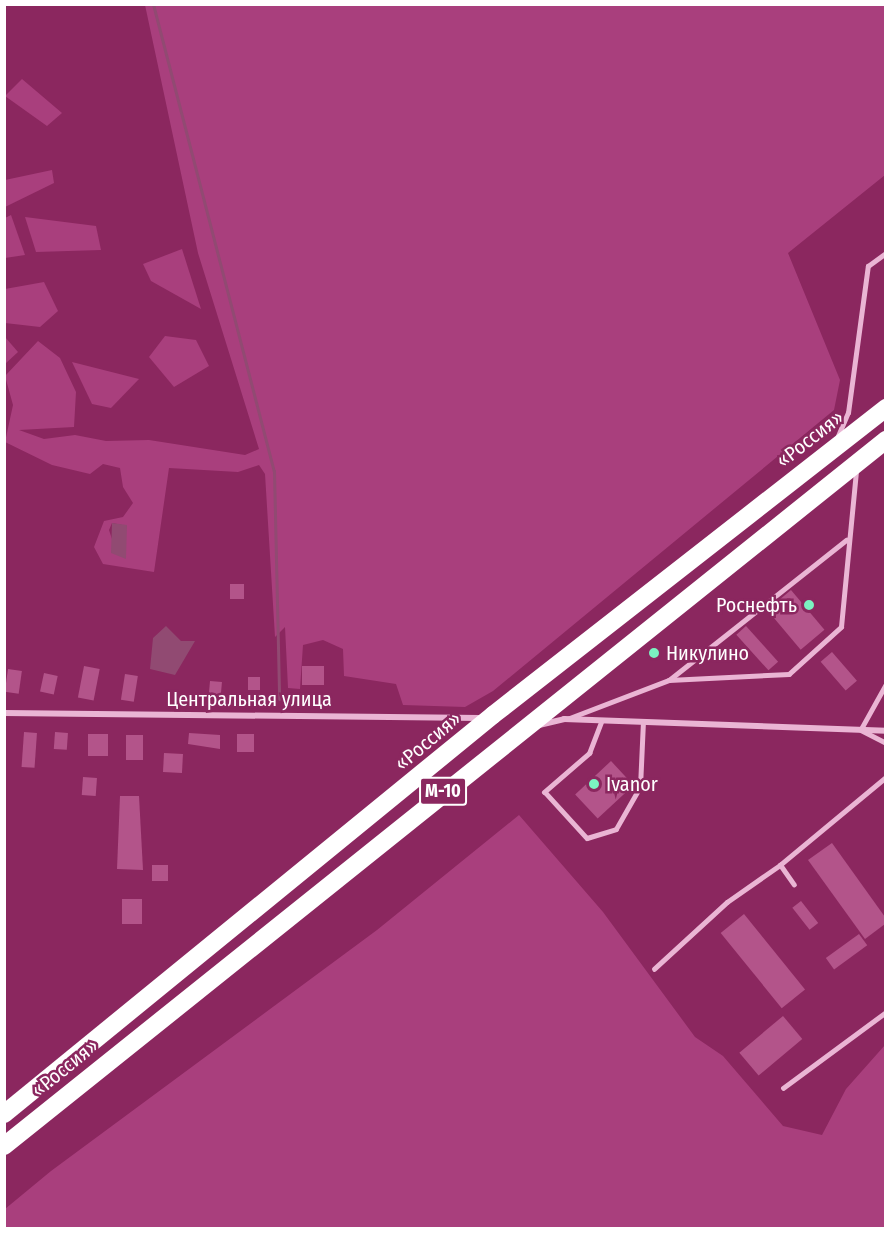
<!DOCTYPE html>
<html>
<head>
<meta charset="utf-8">
<style>
  body { margin:0 }
  #map { position:relative; width:890px; height:1233px; overflow:hidden; background:#8b275f; font-family:"Fira Sans Condensed",sans-serif }
  div>[style] { position:absolute }
  [style*='--x'] { left:calc(var(--x)*1px); top:calc(var(--y)*1px); width:calc(var(--w)*1px); rotate:calc(var(--a)*1deg) }
  .green>* { inset:0; background:#a93f7d }
  .water>* { inset:0; background:#914a72 }
  .stream>* { height:3px; margin:-1.5px; padding:0 1.5px; transform-origin:1.5px; border-radius:1.5px; background:#914a72 }
  .building>* { inset:0; background:#b3548a; transform-origin:0 0 }
  .lane>* { height:4.5px; margin:-2.25px; padding:0 2.25px; transform-origin:2.25px; border-radius:2.25px; background:#eab5d4 }
  .street>* { height:6px; margin:-3px; padding:0 3px; transform-origin:3px; border-radius:3px; background:#eab5d4 }
  .highway>* { height:18px; margin:-9px; padding:0 9px; transform-origin:9px; border-radius:9px; background:#fff }
  .dots>* { width:16px; height:16px; translate:-50% -50%; box-sizing:border-box; border:3px solid #8b275f; border-radius:50% }
  span { translate:-50% -50%; white-space:nowrap; text-align:center; line-height:1.15; -webkit-text-stroke:5px #8b275f; paint-order:stroke }
  .shield-label span { padding:2px 4px; background:#8b275f; border:2px solid; border-radius:4px; -webkit-text-stroke-width:0 }
  .shield-label { font-size:18px; color:#fff; font-weight:700 }
  .street-label { font-size:20px; color:#fff }
  .poi-label { font-size:20px; color:#fff }
  .right { translate:-100% -50%; text-align:right }
  .left { translate:0 -50%; text-align:left }
  .frame { position:absolute; inset:0; border:6px solid #fff; pointer-events:none }
</style>
</head>
<body>
<div id="map">
  <div class="green">
    <div style="clip-path:polygon(evenodd,145px 5px,885px 5px,885px 175px,788px 253px,840px 380px,834px 410px,493px 691px,465px 707px,403px 705px,396px 684px,344px 676px,343px 649px,323px 640px,303px 645px,300px 689px,288px 688px,285px 627px,275px 637px,265px 474px,259px 465px,238px 472px,169px 468px,154px 572px,103px 564px,94px 547px,104px 521px,123px 517px,133px 503px,123px 487px,120px 468px,103px 464px,90px 474px,52px 465px,5px 442px,13px 405px,5px 376px,38px 341px,60px 358px,76px 392px,74px 427px,19px 430px,44px 439px,75px 435px,106px 441px,149px 440px,245px 455px,259px 449px,198px 253px,145px 5px,112px 523px,127px 526px,112px 539px,109px 530px,112px 523px)"></div>
    <div style="clip-path:polygon(22px 79px,62px 113px,47px 126px,5px 96px)"></div>
    <div style="clip-path:polygon(52px 170px,54px 183px,5px 207px,5px 180px)"></div>
    <div style="clip-path:polygon(11px 215px,25px 255px,5px 258px,5px 218px)"></div>
    <div style="clip-path:polygon(25px 217px,96px 226px,101px 250px,36px 252px)"></div>
    <div style="clip-path:polygon(182px 249px,201px 309px,151px 281px,143px 264px)"></div>
    <div style="clip-path:polygon(44px 282px,58px 311px,40px 327px,5px 323px,5px 289px)"></div>
    <div style="clip-path:polygon(165px 336px,196px 340px,209px 366px,174px 387px,149px 357px)"></div>
    <div style="clip-path:polygon(5px 337px,18px 352px,5px 364px)"></div>
    <div style="clip-path:polygon(72px 362px,139px 379px,111px 408px,92px 404px)"></div>
    <div style="clip-path:polygon(519px 815px,603px 912px,695px 1037px,723px 1056px,783px 1126px,822px 1135px,846px 1089px,885px 1045px,885px 1228px,5px 1228px,5px 1209px,51px 1171px,377px 930px)"></div>
  </div>
  <div class="water">
    <div style="clip-path:polygon(112px 523px,127px 525px,126px 559px,111px 553px)"></div>
    <div style="clip-path:polygon(166px 626px,181px 641px,195px 641px,175px 675px,150px 669px,153px 638px)"></div>
  </div>
  <div class="stream">
    <div style="--x:153;--y:4;--w:482;--a:75.5"></div>
    <div style="--x:274;--y:471;--w:228;--a:88.7"></div>
  </div>
  <div class="building">
    <div style="left:230px;top:584px;width:14px;height:15px"></div>
    <div style="left:791px;top:590px;width:52px;height:31px;rotate:50deg"></div>
    <div style="left:746px;top:626px;width:48px;height:13px;rotate:48deg"></div>
    <div style="left:832px;top:652px;width:38px;height:15px;rotate:49deg"></div>
    <div style="left:84px;top:666px;width:16px;height:32px;rotate:11deg"></div>
    <div style="left:302px;top:666px;width:22px;height:19px"></div>
    <div style="left:8px;top:669px;width:14px;height:23px;rotate:8deg"></div>
    <div style="left:44px;top:673px;width:14px;height:19px;rotate:12deg"></div>
    <div style="left:125px;top:674px;width:13px;height:26px;rotate:9deg"></div>
    <div style="left:248px;top:677px;width:12px;height:13px"></div>
    <div style="left:210px;top:681px;width:12px;height:15px;rotate:5deg"></div>
    <div style="left:24px;top:732px;width:13px;height:35px;rotate:4deg"></div>
    <div style="left:55px;top:732px;width:13px;height:17px;rotate:4deg"></div>
    <div style="clip-path:polygon(189px 733px,220px 735px,220px 749px,188px 744px)"></div>
    <div style="left:88px;top:734px;width:20px;height:22px"></div>
    <div style="left:237px;top:734px;width:17px;height:18px"></div>
    <div style="left:126px;top:735px;width:17px;height:25px"></div>
    <div style="left:164px;top:753px;width:19px;height:19px;rotate:3deg"></div>
    <div style="left:611px;top:761px;width:33px;height:49px;rotate:47deg"></div>
    <div style="left:83px;top:777px;width:14px;height:18px;rotate:4deg"></div>
    <div style="clip-path:polygon(120px 796px,139px 796px,143px 870px,117px 869px)"></div>
    <div style="clip-path:polygon(832px 843px,885px 917px,885px 924px,865px 939px,808px 860px)"></div>
    <div style="left:152px;top:865px;width:16px;height:16px"></div>
    <div style="left:122px;top:899px;width:20px;height:25px"></div>
    <div style="left:801px;top:901px;width:28px;height:11px;rotate:52deg"></div>
    <div style="left:744px;top:914px;width:97px;height:30px;rotate:51deg"></div>
    <div style="left:859px;top:934px;width:14px;height:41px;rotate:54deg"></div>
    <div style="left:783px;top:1016px;width:30px;height:57px;rotate:50deg"></div>
  </div>
  <div class="lane">
    <div style="--x:838;--y:436;--w:25;--a:-67"></div>
    <div style="--x:848;--y:413;--w:148;--a:-82.3"></div>
    <div style="--x:868;--y:266;--w:22;--a:-36"></div>
    <div style="--x:669;--y:680;--w:226;--a:-38.3"></div>
    <div style="--x:886;--y:685;--w:51;--a:119.1"></div>
    <div style="--x:861;--y:730;--w:28;--a:27"></div>
    <div style="--x:567;--y:719;--w:109;--a:-20.9"></div>
    <div style="--x:669;--y:680;--w:120;--a:-2.9"></div>
    <div style="--x:789;--y:674;--w:70;--a:-42.1"></div>
    <div style="--x:841;--y:627;--w:157;--a:-84.5"></div>
    <div style="--x:602;--y:721;--w:34;--a:111"></div>
    <div style="--x:590;--y:753;--w:60;--a:139.1"></div>
    <div style="--x:545;--y:792;--w:62;--a:47.6"></div>
    <div style="--x:587;--y:838;--w:30;--a:-17"></div>
    <div style="--x:616;--y:829;--w:48;--a:-60.3"></div>
    <div style="--x:640;--y:787;--w:65;--a:-87.4"></div>
    <div style="--x:794;--y:885;--w:24;--a:-125"></div>
    <div style="--x:780;--y:865;--w:138;--a:-39.7"></div>
    <div style="--x:654;--y:969;--w:99;--a:-42.5"></div>
    <div style="--x:727;--y:902;--w:65;--a:-34.9"></div>
    <div style="--x:783;--y:1088;--w:128;--a:-36.4"></div>
  </div>
  <div class="street">
    <div style="--x:4;--y:713;--w:476;--a:0.6"></div>
    <div style="--x:539;--y:725;--w:26;--a:-13"></div>
    <div style="--x:564;--y:719;--w:322;--a:2.1"></div>
  </div>
  <div class="highway">
    <div style="--x:4;--y:1114;--w:631;--a:-39.21"></div>
    <div style="--x:493;--y:715;--w:499;--a:-38"></div>
    <div style="--x:4;--y:1146;--w:1130;--a:-38.68"></div>
  </div>
  <div class="dots">
    <div style="left:809px;top:605px;background:#7bf2c1"></div>
    <div style="left:654px;top:653px;background:#7bf2c1"></div>
    <div style="left:594px;top:784px;background:#7bf2c1"></div>
  </div>
  <div class="shield-label">
    <span style="left:443px;top:791px">М-10</span>
  </div>
  <div class="street-label">
    <span style="left:810px;top:439px;rotate:-38deg">«Россия»</span>
    <span style="left:249px;top:699px">Центральная улица</span>
    <span style="left:428px;top:741px;rotate:-40deg">«Россия»</span>
    <span style="left:65px;top:1068px;rotate:-39deg">«Россия»</span>
  </div>
  <div class="poi-label">
    <span class="right" style="left:797px;top:605px">Роснефть</span>
    <span class="left" style="left:666px;top:653px">Никулино</span>
    <span class="left" style="left:606px;top:784px">Ivanor</span>
  </div>
  <div class="frame"></div>
</div>
</body>
</html>
